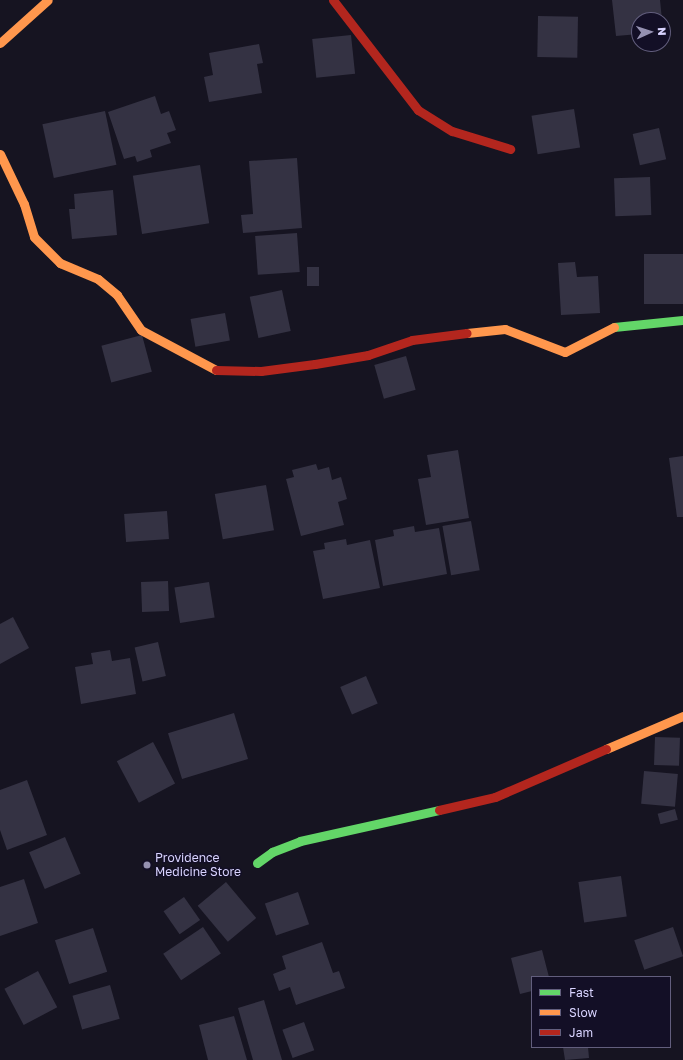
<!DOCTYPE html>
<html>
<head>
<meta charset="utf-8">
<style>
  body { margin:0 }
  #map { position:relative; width:683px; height:1060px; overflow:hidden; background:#161421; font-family:"Golos Text",sans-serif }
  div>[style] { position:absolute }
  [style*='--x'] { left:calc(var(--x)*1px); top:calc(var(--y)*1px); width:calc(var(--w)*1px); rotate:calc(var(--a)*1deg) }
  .building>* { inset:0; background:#343243; transform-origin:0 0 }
  .fast>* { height:9px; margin:-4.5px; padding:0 4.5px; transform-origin:4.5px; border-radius:4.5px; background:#63d668 }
  .slow>* { height:9px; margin:-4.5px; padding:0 4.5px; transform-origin:4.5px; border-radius:4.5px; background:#ff974d }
  .jam>* { height:9px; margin:-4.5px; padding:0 4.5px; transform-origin:4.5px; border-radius:4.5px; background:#b3261e }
  .dots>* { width:11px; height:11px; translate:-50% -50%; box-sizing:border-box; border:2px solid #130f26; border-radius:50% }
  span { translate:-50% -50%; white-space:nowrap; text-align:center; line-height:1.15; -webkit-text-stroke:3px #130f26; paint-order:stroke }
  .poi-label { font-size:12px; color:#d9d4ff }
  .left { translate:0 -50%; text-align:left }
  .legend { position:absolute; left:531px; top:976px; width:140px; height:72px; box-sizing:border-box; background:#130f26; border:1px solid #625e7d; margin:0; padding:5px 7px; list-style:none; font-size:12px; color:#d9d4ff }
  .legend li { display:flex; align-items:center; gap:8px; height:20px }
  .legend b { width:20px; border:1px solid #625e7d }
  .north { position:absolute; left:631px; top:12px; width:40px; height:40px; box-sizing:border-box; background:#130f26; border:1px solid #625e7d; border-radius:50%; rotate:87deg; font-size:11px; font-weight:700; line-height:16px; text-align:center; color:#d9d4ff }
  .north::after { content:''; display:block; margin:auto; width:14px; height:18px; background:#9591b1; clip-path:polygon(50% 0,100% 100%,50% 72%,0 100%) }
</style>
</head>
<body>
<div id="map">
  <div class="building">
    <div style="clip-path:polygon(612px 0,660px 0,662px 20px,639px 20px,639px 34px,616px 36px)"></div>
    <div style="left:538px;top:16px;width:40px;height:41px;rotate:1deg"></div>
    <div style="left:351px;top:35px;width:39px;height:39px;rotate:84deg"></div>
    <div style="clip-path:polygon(259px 44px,263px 63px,257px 64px,262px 93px,209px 102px,204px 77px,213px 75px,209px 53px)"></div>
    <div style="clip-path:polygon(155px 96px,161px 114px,169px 111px,176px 130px,167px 133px,171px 143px,150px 150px,152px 157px,137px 162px,135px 156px,124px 159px,108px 112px)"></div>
    <div style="left:574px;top:109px;width:39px;height:43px;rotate:81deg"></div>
    <div style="left:105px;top:111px;width:55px;height:64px;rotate:78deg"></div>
    <div style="left:659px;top:128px;width:32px;height:27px;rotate:77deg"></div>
    <div style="clip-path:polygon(297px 158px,302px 228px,243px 233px,241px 215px,253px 214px,249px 161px)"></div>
    <div style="left:200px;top:165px;width:59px;height:68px;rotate:81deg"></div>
    <div style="left:650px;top:177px;width:38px;height:36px;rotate:88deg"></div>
    <div style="clip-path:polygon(113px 190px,117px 235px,72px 239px,69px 209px,75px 209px,74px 194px)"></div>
    <div style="left:297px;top:233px;width:39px;height:42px;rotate:86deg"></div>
    <div style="left:683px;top:254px;width:50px;height:39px;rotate:90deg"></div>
    <div style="clip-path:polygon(575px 262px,577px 277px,598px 276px,600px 313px,561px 315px,558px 263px)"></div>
    <div style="left:307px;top:267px;width:12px;height:19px"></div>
    <div style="left:282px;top:290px;width:42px;height:33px;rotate:78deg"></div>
    <div style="left:225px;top:313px;width:28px;height:35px;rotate:80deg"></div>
    <div style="left:142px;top:335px;width:38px;height:42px;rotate:75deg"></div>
    <div style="left:406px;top:356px;width:35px;height:33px;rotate:74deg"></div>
    <div style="clip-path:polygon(458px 450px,469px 518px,426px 525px,418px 479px,431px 477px,427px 455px)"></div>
    <div style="clip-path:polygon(683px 456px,683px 517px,677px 517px,669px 458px)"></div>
    <div style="clip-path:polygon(316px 464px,318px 470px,329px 467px,332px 480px,341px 477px,347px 499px,338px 502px,344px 525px,301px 536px,286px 479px,294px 477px,292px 470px)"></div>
    <div style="left:266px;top:485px;width:46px;height:52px;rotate:80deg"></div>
    <div style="left:167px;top:511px;width:28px;height:43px;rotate:86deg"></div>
    <div style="left:471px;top:521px;width:50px;height:29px;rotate:80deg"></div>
    <div style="clip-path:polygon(414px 526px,415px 532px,439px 528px,447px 574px,383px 586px,375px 540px,394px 536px,393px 530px)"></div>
    <div style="clip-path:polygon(346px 539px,347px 545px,370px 540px,380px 588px,323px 599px,313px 551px,325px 549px,324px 543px)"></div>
    <div style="left:168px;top:581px;width:30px;height:27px;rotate:88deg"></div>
    <div style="left:209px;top:582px;width:36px;height:35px;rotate:81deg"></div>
    <div style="clip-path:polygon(13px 617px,29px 648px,0 664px,0 624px)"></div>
    <div style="left:158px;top:642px;width:35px;height:24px;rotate:77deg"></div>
    <div style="clip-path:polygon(110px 650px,112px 661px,130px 658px,136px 694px,81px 704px,75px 667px,93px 664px,91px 653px)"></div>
    <div style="left:366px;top:676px;width:30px;height:28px;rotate:67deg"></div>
    <div style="left:234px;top:713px;width:48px;height:69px;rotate:73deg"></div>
    <div style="left:655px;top:737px;width:25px;height:28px;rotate:2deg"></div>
    <div style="left:153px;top:742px;width:47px;height:41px;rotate:62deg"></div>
    <div style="left:644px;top:771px;width:34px;height:33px;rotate:5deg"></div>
    <div style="clip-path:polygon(27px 780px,47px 835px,7px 850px,0 830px,0 790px)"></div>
    <div style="left:675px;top:809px;width:11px;height:18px;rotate:75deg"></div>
    <div style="left:65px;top:837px;width:40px;height:39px;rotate:67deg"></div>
    <div style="left:621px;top:876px;width:41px;height:43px;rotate:82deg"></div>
    <div style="clip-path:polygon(24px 879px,38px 923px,0 936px,0 887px)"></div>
    <div style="left:226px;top:882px;width:47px;height:37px;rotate:50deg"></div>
    <div style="left:298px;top:892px;width:34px;height:35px;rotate:71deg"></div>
    <div style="left:184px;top:897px;width:28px;height:25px;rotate:55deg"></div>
    <div style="left:203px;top:927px;width:32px;height:48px;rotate:56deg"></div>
    <div style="left:673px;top:927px;width:31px;height:41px;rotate:71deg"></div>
    <div style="left:93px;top:928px;width:46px;height:40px;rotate:72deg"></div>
    <div style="clip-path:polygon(322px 942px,333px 973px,339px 971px,345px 988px,296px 1005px,290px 987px,279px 991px,273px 974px,286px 969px,282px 956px)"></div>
    <div style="clip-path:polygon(542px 950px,549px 977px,532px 977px,532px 991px,520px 994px,511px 958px)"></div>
    <div style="left:38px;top:971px;width:41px;height:38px;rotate:62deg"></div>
    <div style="left:110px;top:985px;width:35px;height:39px;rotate:74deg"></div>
    <div style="clip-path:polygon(264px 1000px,282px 1060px,253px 1060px,238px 1008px)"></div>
    <div style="clip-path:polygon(234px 1016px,247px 1060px,208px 1060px,199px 1025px)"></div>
    <div style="left:304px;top:1022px;width:30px;height:23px;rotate:70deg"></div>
    <div style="clip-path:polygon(563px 1047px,588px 1047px,589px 1058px,565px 1060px)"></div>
  </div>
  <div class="fast">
    <div style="--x:614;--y:327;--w:69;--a:-5.8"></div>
    <div style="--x:257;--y:863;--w:19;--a:-36"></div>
    <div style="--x:272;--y:852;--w:30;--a:-21"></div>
    <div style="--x:300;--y:841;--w:142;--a:-12.6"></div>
  </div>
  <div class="slow">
    <div style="--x:0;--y:43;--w:64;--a:-41.9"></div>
    <div style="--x:0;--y:154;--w:55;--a:64.4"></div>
    <div style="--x:24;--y:204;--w:34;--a:73"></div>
    <div style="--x:34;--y:237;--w:37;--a:45"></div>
    <div style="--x:60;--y:263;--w:41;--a:22.8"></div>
    <div style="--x:98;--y:279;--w:25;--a:40"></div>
    <div style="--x:117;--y:295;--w:42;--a:55.6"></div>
    <div style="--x:141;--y:330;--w:85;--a:28.1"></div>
    <div style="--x:467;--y:333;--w:38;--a:-6"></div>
    <div style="--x:505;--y:329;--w:64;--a:21"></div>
    <div style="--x:565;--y:352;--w:55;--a:-27"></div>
    <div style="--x:606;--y:749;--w:84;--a:-23.2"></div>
  </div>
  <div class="jam">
    <div style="--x:333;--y:0;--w:139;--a:52.3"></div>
    <div style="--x:418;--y:110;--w:40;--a:32"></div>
    <div style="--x:452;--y:131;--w:61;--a:17.2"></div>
    <div style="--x:216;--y:370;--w:45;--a:1.3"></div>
    <div style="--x:261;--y:371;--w:54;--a:-7.4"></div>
    <div style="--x:315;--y:364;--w:54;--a:-9.6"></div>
    <div style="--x:368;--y:355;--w:46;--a:-18.8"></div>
    <div style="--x:412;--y:340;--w:55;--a:-7.3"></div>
    <div style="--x:439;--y:810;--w:57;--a:-13.1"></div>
    <div style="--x:495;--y:797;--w:121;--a:-23.4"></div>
  </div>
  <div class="dots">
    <div style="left:147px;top:865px;background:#9591b1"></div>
  </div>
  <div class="poi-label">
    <span class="left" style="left:155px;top:865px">Providence<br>Medicine Store</span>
  </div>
  <ul class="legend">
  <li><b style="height:5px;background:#63d668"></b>Fast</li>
  <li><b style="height:5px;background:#ff974d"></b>Slow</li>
  <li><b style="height:5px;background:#b3261e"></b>Jam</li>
  </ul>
  <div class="north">N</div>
</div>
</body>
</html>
